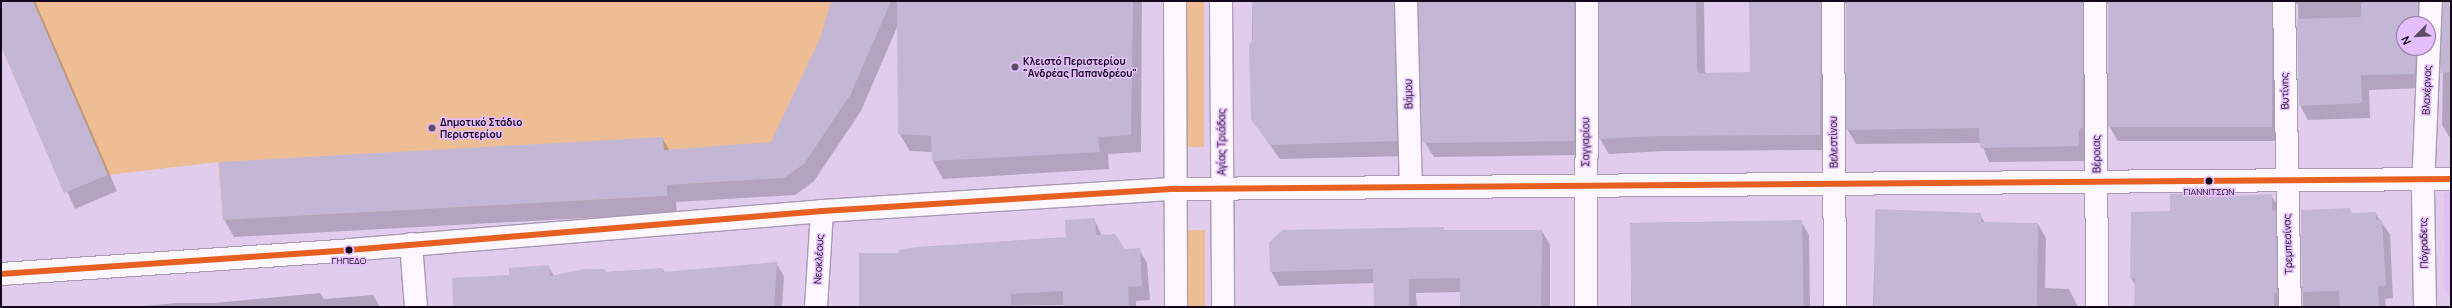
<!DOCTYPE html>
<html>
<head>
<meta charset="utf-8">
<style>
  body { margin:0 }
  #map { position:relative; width:2452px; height:308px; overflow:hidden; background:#e2ccee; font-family:Manrope,sans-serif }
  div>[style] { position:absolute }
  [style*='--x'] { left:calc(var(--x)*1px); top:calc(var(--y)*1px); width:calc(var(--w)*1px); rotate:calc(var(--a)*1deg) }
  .built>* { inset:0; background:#e1bff4 }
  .green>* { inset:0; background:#eebd94; transform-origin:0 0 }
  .shadow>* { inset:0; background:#0003 }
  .building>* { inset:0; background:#c4b7d6; transform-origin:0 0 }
  .roads { filter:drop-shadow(1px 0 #a999b3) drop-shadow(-1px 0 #a999b3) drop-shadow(0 1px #a999b3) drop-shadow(0 -1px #a999b3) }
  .minor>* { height:22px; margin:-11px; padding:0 11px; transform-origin:11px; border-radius:11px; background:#fbf7fc }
  .bus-1>* { height:6px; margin:-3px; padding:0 3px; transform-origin:3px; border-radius:3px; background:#e76022 }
  .dots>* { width:11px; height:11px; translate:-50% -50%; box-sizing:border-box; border:2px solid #e5bffb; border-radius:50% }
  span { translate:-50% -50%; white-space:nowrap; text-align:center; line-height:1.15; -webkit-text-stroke:3px #e5bffb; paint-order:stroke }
  .bus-label { font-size:9px; color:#15071c }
  .poi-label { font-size:10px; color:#15071c; font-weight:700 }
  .left { translate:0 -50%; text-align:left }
  .street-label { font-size:10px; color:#15071c }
  .frame { position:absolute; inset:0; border:2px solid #15071c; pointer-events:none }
  .north { position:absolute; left:2396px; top:16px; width:40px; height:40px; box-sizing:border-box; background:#e5bffb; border:1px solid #9275a2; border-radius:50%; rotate:246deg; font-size:11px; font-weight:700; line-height:16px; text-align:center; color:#15071c }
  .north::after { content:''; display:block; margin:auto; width:14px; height:18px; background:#5d4c66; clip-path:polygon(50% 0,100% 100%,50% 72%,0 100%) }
</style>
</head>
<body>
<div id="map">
  <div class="built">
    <div style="clip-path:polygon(2444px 193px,2451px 193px,2451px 299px,2445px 293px)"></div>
  </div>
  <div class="green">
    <div style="clip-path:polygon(1px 1px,884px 1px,874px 40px,851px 94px,804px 164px,784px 178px,667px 185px,667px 196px,223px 220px,218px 162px,108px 175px,64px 193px,1px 46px)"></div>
    <div style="left:1187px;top:1px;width:17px;height:146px"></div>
    <div style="left:1205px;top:230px;width:77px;height:17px;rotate:90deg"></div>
  </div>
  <div class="shadow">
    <div style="clip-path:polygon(1px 1px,35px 1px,117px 191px,75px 209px,1px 44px)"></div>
    <div style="clip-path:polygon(832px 1px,1142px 1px,1141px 152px,1108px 154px,1109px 169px,943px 179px,933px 161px,932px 152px,910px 151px,899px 133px,898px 25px,861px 111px,814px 181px,795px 195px,676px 202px,677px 213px,234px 237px,224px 219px,662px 138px,670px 151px,771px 143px,822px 36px)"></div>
    <div style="clip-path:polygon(1252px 1px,1704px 1px,1705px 74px,1751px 73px,1756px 1px,2451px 1px,2451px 140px,2442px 125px,2444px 4px,2440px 3px,2426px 24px,2404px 24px,2404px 48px,2425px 48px,2423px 88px,2369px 90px,2370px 118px,2308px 120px,2300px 105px,2298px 4px,2292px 3px,2282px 141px,2118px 141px,2109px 126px,2109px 4px,2103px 3px,2087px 161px,1989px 162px,1981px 143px,1856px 144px,1847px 129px,1847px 4px,1841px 3px,1828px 150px,1665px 151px,1609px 154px,1600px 139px,1600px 4px,1596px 3px,1582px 155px,1434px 157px,1423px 140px,1420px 4px,1414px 3px,1405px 156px,1280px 159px,1252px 120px)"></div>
    <div style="clip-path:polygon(2207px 194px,2209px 198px,2271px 195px,2279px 208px,2284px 307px,2135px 307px,2136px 286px,2131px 278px,2171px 212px)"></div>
    <div style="clip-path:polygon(2350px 209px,2352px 214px,2375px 213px,2390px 234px,2393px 298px,2385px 299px,2386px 307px,2303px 307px,2302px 211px)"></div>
    <div style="clip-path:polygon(1876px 210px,1980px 214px,1985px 223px,2038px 224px,2046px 238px,2045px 288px,2069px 289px,2078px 307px,1873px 307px)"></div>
    <div style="clip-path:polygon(1094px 219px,1102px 236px,1125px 250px,1139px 249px,1147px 263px,1150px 300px,1136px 301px,1136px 307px,1064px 307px,1064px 305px,860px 307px,900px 254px,1067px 238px)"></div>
    <div style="clip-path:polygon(1801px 221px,1809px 235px,1810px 307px,1631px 307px,1631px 223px)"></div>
    <div style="clip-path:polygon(1443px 228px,1445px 231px,1542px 231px,1550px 245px,1550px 307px,1461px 307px,1461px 292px,1416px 293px,1417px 307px,1375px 307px,1374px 283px,1279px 286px,1271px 271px)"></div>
    <div style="clip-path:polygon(776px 263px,784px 276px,782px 307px,454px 307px,510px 276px,548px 266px,554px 276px,604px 270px,606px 272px,663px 269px,665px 273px)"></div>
    <div style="clip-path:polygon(320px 293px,324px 299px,373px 295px,380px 307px,133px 307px,176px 303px,214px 303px)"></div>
  </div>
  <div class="building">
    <div style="clip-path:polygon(1px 1px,33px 1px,108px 175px,64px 193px,1px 46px)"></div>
    <div style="clip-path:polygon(831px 1px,891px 1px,851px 94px,804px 164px,784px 178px,667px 185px,667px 196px,223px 220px,219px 162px,663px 137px,664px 150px,771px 142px,821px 36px)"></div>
    <div style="clip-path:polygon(897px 1px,1133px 1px,1131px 135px,1098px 137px,1100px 152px,932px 161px,931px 136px,898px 134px)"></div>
    <div style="clip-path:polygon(1252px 1px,1394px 1px,1397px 141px,1271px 145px,1251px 120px,1249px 45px,1253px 40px)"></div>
    <div style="clip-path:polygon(1418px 1px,1574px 1px,1574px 141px,1424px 143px,1422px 141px)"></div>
    <div style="clip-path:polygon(1599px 1px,1696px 1px,1697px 70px,1699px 73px,1750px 72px,1749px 1px,1821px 1px,1820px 135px,1656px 136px,1599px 139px)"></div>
    <div style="clip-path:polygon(1846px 1px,2083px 1px,2083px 127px,2079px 130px,2079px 146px,1980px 148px,1979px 128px,1846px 130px)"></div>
    <div style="left:2108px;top:1px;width:164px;height:126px"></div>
    <div style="clip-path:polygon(2365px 1px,2418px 1px,2418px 24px,2404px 24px,2404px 48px,2416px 48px,2415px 74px,2361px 75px,2362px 103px,2299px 106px,2297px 19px,2361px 17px,2361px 3px)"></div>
    <div style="clip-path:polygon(2443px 1px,2451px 1px,2451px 72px,2440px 73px)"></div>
    <div style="clip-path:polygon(2207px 193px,2207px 197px,2272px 194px,2272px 211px,2276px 210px,2277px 293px,2274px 293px,2274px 307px,2134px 307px,2135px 278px,2130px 278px,2131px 212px,2170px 211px,2170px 194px)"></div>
    <div style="clip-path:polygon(2350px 208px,2351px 213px,2376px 212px,2376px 220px,2382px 220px,2386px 285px,2378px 286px,2379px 307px,2340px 307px,2339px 291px,2302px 292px,2301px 210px)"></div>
    <div style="clip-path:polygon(1875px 209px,1981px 213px,1981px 222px,2038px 223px,2037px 307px,1874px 307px)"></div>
    <div style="clip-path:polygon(1095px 218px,1096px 235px,1115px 234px,1125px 249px,1140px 248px,1142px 286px,1128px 287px,1129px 307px,1063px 307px,1063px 291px,1011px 294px,1011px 307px,859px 307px,859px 253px,899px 253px,899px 250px,917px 247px,1066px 237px,1065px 220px)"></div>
    <div style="left:1802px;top:220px;width:87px;height:172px;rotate:89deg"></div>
    <div style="clip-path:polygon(1444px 227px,1444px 230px,1542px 230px,1541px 307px,1460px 307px,1460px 278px,1409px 279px,1409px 307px,1374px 307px,1373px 269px,1270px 272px,1269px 243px,1282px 230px)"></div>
    <div style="clip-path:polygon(777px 262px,774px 307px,453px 307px,452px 278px,509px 275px,509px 268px,549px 265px,550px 276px,585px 269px,605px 269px,605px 272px,663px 268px,663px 272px)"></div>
  </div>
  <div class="roads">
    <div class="minor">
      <div style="--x:1175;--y:1;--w:306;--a:89.8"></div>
      <div style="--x:1221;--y:1;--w:306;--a:89.6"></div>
      <div style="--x:1406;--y:1;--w:186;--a:88.5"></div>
      <div style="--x:1833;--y:1;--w:306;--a:89.6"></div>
      <div style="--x:2095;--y:1;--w:306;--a:89.6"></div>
      <div style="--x:2284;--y:1;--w:306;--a:88.9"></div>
      <div style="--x:411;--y:244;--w:63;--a:85.5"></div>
      <div style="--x:1;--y:274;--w:349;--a:-3.9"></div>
      <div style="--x:349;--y:250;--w:475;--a:-4.7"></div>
      <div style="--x:822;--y:211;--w:354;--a:-3.6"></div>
      <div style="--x:1175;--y:189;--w:1276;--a:-0.45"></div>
      <div style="--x:816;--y:307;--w:96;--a:-86.4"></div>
      <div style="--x:1586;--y:307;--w:306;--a:-89.8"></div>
      <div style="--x:2425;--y:307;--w:119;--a:-91"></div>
      <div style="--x:2423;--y:188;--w:187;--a:-87.6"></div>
    </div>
  </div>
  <div class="bus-1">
    <div style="--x:1;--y:274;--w:349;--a:-3.9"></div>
    <div style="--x:349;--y:250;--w:475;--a:-4.7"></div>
    <div style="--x:822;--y:211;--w:354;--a:-3.6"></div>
    <div style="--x:1175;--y:189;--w:1276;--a:-0.45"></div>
  </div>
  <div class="dots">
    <div style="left:1015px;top:67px;background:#5d4c66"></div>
    <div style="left:432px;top:128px;background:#5d4c66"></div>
    <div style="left:2209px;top:181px;background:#15071c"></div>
    <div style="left:349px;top:250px;background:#15071c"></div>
  </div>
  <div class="bus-label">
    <span style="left:2209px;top:192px">ΓΙΑΝΝΙΤΣΩΝ</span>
    <span style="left:349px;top:261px">ΓΗΠΕΔΟ</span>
  </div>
  <div class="poi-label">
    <span class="left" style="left:1023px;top:67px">Κλειστό Περιστερίου<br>"Ανδρέας Παπανδρέου"</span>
    <span class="left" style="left:440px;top:128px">Δημοτικό Στάδιο<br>Περιστερίου</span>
  </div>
  <div class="street-label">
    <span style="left:2427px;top:90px;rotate:-88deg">Βλαχέρνας</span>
    <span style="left:2285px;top:91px;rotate:-91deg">Βυτίνης</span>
    <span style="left:1409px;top:94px;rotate:-91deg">Βάμου</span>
    <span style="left:1222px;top:142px;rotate:-90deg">Αγίας Τριάδας</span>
    <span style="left:1586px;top:142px;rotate:-90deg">Σαγγαρίου</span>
    <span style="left:1834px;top:142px;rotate:-91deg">Βελεστίνου</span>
    <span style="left:2097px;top:154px;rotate:-91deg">Βέροιας</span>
    <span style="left:2424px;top:243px;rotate:-91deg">Πόγραδετς</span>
    <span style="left:2288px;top:244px;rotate:-92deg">Τρεμπεσίνας</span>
    <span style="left:819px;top:259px;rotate:-87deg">Νεοκλέους</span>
  </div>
  <div class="frame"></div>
  <div class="north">N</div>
</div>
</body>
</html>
